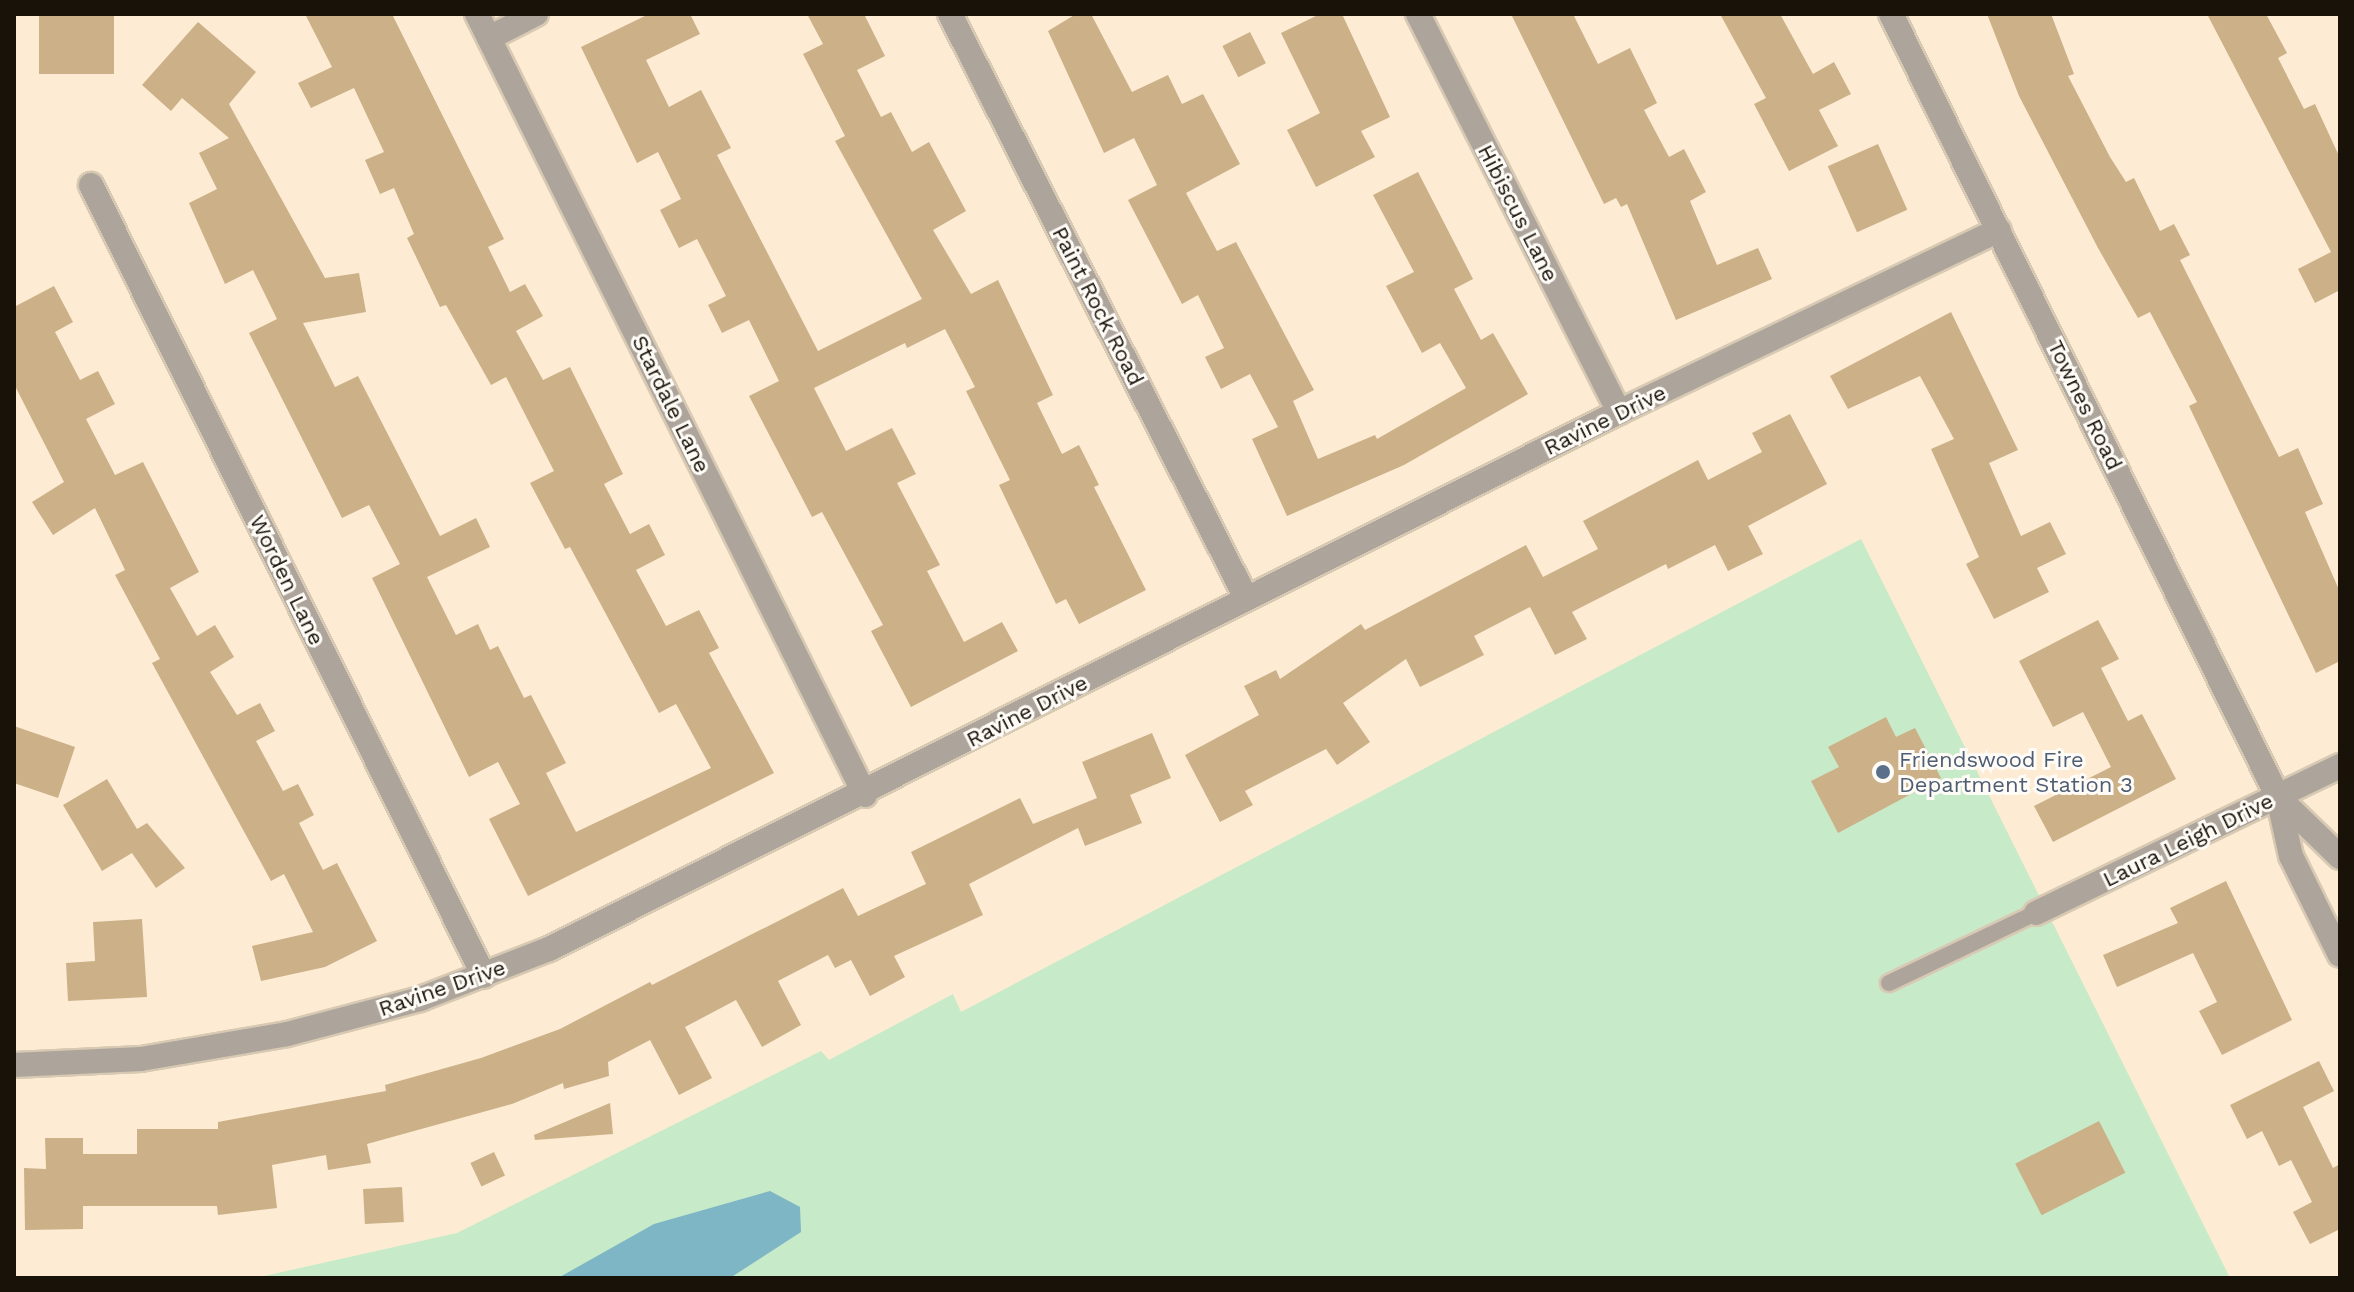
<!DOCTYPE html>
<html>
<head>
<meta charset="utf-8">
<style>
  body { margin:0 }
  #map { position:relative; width:2354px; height:1292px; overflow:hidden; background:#fdecd3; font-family:"Work Sans",sans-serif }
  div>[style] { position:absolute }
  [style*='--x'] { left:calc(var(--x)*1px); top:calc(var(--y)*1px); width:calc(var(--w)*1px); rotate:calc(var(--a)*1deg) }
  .green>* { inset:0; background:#c7eac8 }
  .water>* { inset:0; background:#7eb6c6 }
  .building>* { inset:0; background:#cbb088; transform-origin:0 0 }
  .roads { filter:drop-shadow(2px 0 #d8c9b3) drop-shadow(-2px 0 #d8c9b3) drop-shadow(0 2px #d8c9b3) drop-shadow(0 -2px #d8c9b3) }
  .lane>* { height:16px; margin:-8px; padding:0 8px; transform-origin:8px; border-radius:8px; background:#ada59b }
  .street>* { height:24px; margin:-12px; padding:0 12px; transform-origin:12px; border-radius:12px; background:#ada59b }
  .dots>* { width:22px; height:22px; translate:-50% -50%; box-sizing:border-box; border:4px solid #fffcf7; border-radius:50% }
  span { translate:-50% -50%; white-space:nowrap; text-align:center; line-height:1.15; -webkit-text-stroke:6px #fffcf7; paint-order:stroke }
  .street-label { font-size:22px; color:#181209 }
  .service-label { font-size:22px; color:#4e5e75 }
  .left { translate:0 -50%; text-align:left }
  .frame { position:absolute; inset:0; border:16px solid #181209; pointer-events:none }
</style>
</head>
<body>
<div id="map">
  <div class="green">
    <div style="clip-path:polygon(1861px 539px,2230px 1278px,255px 1278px,457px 1233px,821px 1051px,829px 1060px,953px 994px,961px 1012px)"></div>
  </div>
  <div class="water">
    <div style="clip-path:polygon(770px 1191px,800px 1207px,801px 1232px,730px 1278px,558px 1278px,654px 1224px)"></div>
  </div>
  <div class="building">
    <div style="left:39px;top:14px;width:75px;height:60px"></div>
    <div style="clip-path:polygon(305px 14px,392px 14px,504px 239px,488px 247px,510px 292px,525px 284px,543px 316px,516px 331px,543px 380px,570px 367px,623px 474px,604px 484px,630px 534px,649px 524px,665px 555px,636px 570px,666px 626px,699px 610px,719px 648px,709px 653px,774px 773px,528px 896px,489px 819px,520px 804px,498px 762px,469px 777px,372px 578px,400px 564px,369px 505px,342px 518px,249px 333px,277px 319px,253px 270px,225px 284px,189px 203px,217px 189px,199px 153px,229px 138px,182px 98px,171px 111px,142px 85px,198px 22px,256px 72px,229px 104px,325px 278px,359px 273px,366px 312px,303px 323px,335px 387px,358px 376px,440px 536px,476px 518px,490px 547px,427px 577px,456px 635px,478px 624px,490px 650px,498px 646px,524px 698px,531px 695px,566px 763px,546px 773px,576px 832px,711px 768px,676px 704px,659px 713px,570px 547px,565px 549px,530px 483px,554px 471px,506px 377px,491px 385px,446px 305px,440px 307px,407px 238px,414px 234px,394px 188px,380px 194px,365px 160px,384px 152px,354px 88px,311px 108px,298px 83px,332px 67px)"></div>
    <div style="clip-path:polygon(649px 14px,690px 14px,700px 34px,646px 60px,669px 107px,701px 90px,731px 148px,717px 155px,818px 351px,922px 299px,835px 141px,845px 136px,803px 54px,823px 44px,807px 14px,864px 14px,885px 56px,857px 70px,881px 117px,891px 112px,912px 152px,929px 142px,966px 211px,933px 230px,971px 294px,998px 280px,1053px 395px,1037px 403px,1062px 454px,1079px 445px,1099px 485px,1094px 487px,1146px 590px,1079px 624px,1066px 599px,1056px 604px,999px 485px,1010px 480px,966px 391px,975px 387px,945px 329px,907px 348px,905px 343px,814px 388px,846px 451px,892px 428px,916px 474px,897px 483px,940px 565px,927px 571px,964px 642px,1002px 622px,1018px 651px,911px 707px,871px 631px,883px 625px,822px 512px,812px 517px,749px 396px,779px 381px,749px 320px,722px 333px,708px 305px,726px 296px,697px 239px,679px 248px,660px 210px,681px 199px,658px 152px,637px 163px,581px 47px)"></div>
    <div style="clip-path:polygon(1076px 14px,1091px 14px,1132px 92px,1168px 75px,1182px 104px,1203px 94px,1240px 164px,1186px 193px,1217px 251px,1236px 242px,1314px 390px,1293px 401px,1318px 459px,1375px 435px,1377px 439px,1466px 388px,1440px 343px,1422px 353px,1386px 286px,1414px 272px,1373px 195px,1418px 172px,1473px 279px,1454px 289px,1481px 340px,1493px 333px,1528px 394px,1404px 465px,1287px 516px,1252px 439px,1278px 427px,1250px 374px,1221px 389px,1205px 357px,1224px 348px,1198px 295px,1182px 304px,1128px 200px,1157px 185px,1134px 138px,1104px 153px,1048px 31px)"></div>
    <div style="clip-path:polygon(1320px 14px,1342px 14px,1390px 117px,1361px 131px,1375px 157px,1316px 187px,1287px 130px,1320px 113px,1281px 33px)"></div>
    <div style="clip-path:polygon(1511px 14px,1573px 14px,1598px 64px,1630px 48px,1657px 103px,1644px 110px,1669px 157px,1684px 149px,1706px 192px,1690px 201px,1717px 265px,1758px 248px,1772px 279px,1676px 320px,1627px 204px,1621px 207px,1616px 198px,1604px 204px)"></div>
    <div style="clip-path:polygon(1720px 14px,1780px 14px,1813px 74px,1834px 62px,1851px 94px,1819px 110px,1838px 146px,1789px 171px,1754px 104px,1766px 98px)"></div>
    <div style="clip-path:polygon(1987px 14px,2051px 14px,2074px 74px,2068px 76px,2110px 157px,2126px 182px,2134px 178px,2160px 231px,2174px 224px,2190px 255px,2180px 260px,2279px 457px,2298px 448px,2323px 504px,2305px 512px,2340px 592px,2340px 661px,2316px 673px,2189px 406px,2197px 402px,2150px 312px,2138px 318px,2098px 248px,2019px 96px)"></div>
    <div style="clip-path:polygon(2207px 14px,2266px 14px,2287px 53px,2278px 58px,2304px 109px,2315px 104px,2340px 158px,2340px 290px,2315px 303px,2298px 269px,2331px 252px)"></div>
    <div style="left:1250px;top:32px;width:35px;height:31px;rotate:63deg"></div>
    <div style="left:1878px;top:144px;width:72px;height:55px;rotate:66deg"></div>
    <div style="clip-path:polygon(54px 286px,73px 322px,55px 332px,80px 380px,98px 371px,115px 404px,86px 419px,115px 475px,143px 462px,199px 572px,170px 588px,197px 636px,215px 625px,234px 657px,210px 672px,237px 715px,260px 703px,275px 731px,256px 741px,283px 791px,298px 784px,314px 815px,299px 823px,323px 870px,337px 863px,377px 941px,325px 967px,261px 981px,252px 946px,313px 932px,284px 874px,271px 881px,152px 663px,160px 659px,115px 575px,125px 570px,95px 508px,53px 535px,32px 502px,64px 482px,14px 384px,14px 307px)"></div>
    <div style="clip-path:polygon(1951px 312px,2018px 450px,1989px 463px,2021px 536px,2050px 522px,2066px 554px,2037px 568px,2049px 592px,1994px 619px,1966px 564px,1979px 557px,1931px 449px,1954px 439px,1920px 376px,1848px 409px,1830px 376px)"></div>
    <div style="clip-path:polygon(1790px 414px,1827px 484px,1748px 526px,1763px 554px,1728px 571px,1715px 545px,1668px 569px,1666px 564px,1572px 612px,1587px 639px,1555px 655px,1530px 607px,1474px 636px,1484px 655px,1420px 687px,1406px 659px,1343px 703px,1370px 742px,1337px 765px,1326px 749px,1245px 791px,1253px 805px,1220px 822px,1185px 755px,1259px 715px,1244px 686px,1276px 670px,1280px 679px,1361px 624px,1365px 630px,1526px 545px,1543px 577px,1598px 549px,1583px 521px,1698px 460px,1708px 480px,1762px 452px,1752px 433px)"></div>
    <div style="clip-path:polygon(2098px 620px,2119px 659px,2101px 668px,2128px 721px,2142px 714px,2176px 779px,2053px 842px,2034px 806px,2111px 767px,2083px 712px,2053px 727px,2019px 661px)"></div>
    <div style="clip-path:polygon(1886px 717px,1896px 737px,1915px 728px,1941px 778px,1838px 833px,1811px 781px,1839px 767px,1828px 747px)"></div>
    <div style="clip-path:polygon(14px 726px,75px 747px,58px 798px,14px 783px)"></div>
    <div style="clip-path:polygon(1152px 733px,1171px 778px,1130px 795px,1142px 823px,1085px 846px,1078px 828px,969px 884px,983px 915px,894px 956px,905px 977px,870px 996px,851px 960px,835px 968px,828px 955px,778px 981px,801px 1025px,762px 1047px,736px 1000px,685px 1027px,712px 1078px,679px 1095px,650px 1040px,608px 1062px,609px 1076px,564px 1089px,563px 1083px,512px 1104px,367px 1144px,371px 1163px,328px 1170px,326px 1155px,272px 1165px,277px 1208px,218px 1215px,217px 1206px,83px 1206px,83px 1229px,25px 1230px,24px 1168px,46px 1169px,45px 1138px,83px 1138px,83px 1154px,137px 1154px,137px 1129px,218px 1129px,218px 1122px,386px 1091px,385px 1085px,481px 1058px,560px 1029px,650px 982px,652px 985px,843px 888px,858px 916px,926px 884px,911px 852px,1020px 798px,1033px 824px,1097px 798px,1082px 762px)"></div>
    <div style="clip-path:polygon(107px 779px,137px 829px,147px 823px,185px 868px,156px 888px,132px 853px,102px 871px,63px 805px)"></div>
    <div style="clip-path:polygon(2226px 881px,2292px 1020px,2222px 1055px,2199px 1011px,2217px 1002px,2193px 953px,2117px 987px,2103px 955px,2178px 923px,2170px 908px)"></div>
    <div style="clip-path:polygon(142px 919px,147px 997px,68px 1001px,66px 963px,95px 961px,93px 922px)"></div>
    <div style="clip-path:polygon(2319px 1061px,2334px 1091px,2303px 1107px,2333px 1168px,2340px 1164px,2340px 1229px,2310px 1244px,2293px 1212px,2312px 1202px,2291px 1160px,2279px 1166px,2262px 1131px,2247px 1139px,2230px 1105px)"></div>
    <div style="clip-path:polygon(610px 1103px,613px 1134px,535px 1140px,534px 1135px)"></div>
    <div style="left:2099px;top:1121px;width:58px;height:94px;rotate:63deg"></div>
    <div style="left:494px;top:1152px;width:26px;height:26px;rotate:65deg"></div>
    <div style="left:402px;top:1187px;width:35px;height:39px;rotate:87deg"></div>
  </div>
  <div class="roads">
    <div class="lane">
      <div style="--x:1889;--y:983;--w:163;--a:-25.5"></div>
    </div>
    <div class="street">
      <div style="--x:477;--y:14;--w:872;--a:63.58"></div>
      <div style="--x:950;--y:14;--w:655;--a:63.12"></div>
      <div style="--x:1418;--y:14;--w:446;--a:63.2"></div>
      <div style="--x:1891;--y:14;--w:873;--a:63.7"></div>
      <div style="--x:2278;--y:797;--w:60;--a:77.6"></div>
      <div style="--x:2291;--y:856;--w:110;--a:63.7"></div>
      <div style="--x:489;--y:38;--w:53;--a:-27.1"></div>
      <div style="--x:91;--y:185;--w:883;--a:63.58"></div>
      <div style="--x:2278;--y:797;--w:86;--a:44.1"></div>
      <div style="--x:2036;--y:913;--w:338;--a:-25.8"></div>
      <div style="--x:14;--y:1065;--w:127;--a:-2.7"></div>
      <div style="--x:141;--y:1059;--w:148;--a:-9.7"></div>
      <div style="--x:287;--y:1034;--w:138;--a:-14.7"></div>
      <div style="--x:420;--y:999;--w:138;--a:-21.2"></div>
      <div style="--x:549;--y:949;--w:1197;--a:-26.65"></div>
      <div style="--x:1619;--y:412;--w:421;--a:-25.6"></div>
    </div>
  </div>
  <div class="dots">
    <div style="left:1883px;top:772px;background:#5c6f8a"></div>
  </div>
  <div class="street-label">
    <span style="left:1518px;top:213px;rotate:63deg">Hibiscus Lane</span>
    <span style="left:1098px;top:306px;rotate:63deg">Paint Rock Road</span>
    <span style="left:671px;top:404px;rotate:64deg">Stardale Lane</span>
    <span style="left:2085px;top:405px;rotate:64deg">Townes Road</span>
    <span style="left:1605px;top:420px;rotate:-26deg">Ravine Drive</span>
    <span style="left:287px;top:580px;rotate:64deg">Worden Lane</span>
    <span style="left:1027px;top:711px;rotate:-27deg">Ravine Drive</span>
    <span style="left:2188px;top:840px;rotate:-26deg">Laura Leigh Drive</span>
    <span style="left:442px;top:988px;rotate:-19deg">Ravine Drive</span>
  </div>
  <div class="service-label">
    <span class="left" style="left:1899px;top:772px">Friendswood Fire<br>Department Station 3</span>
  </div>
  <div class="frame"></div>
</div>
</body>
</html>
